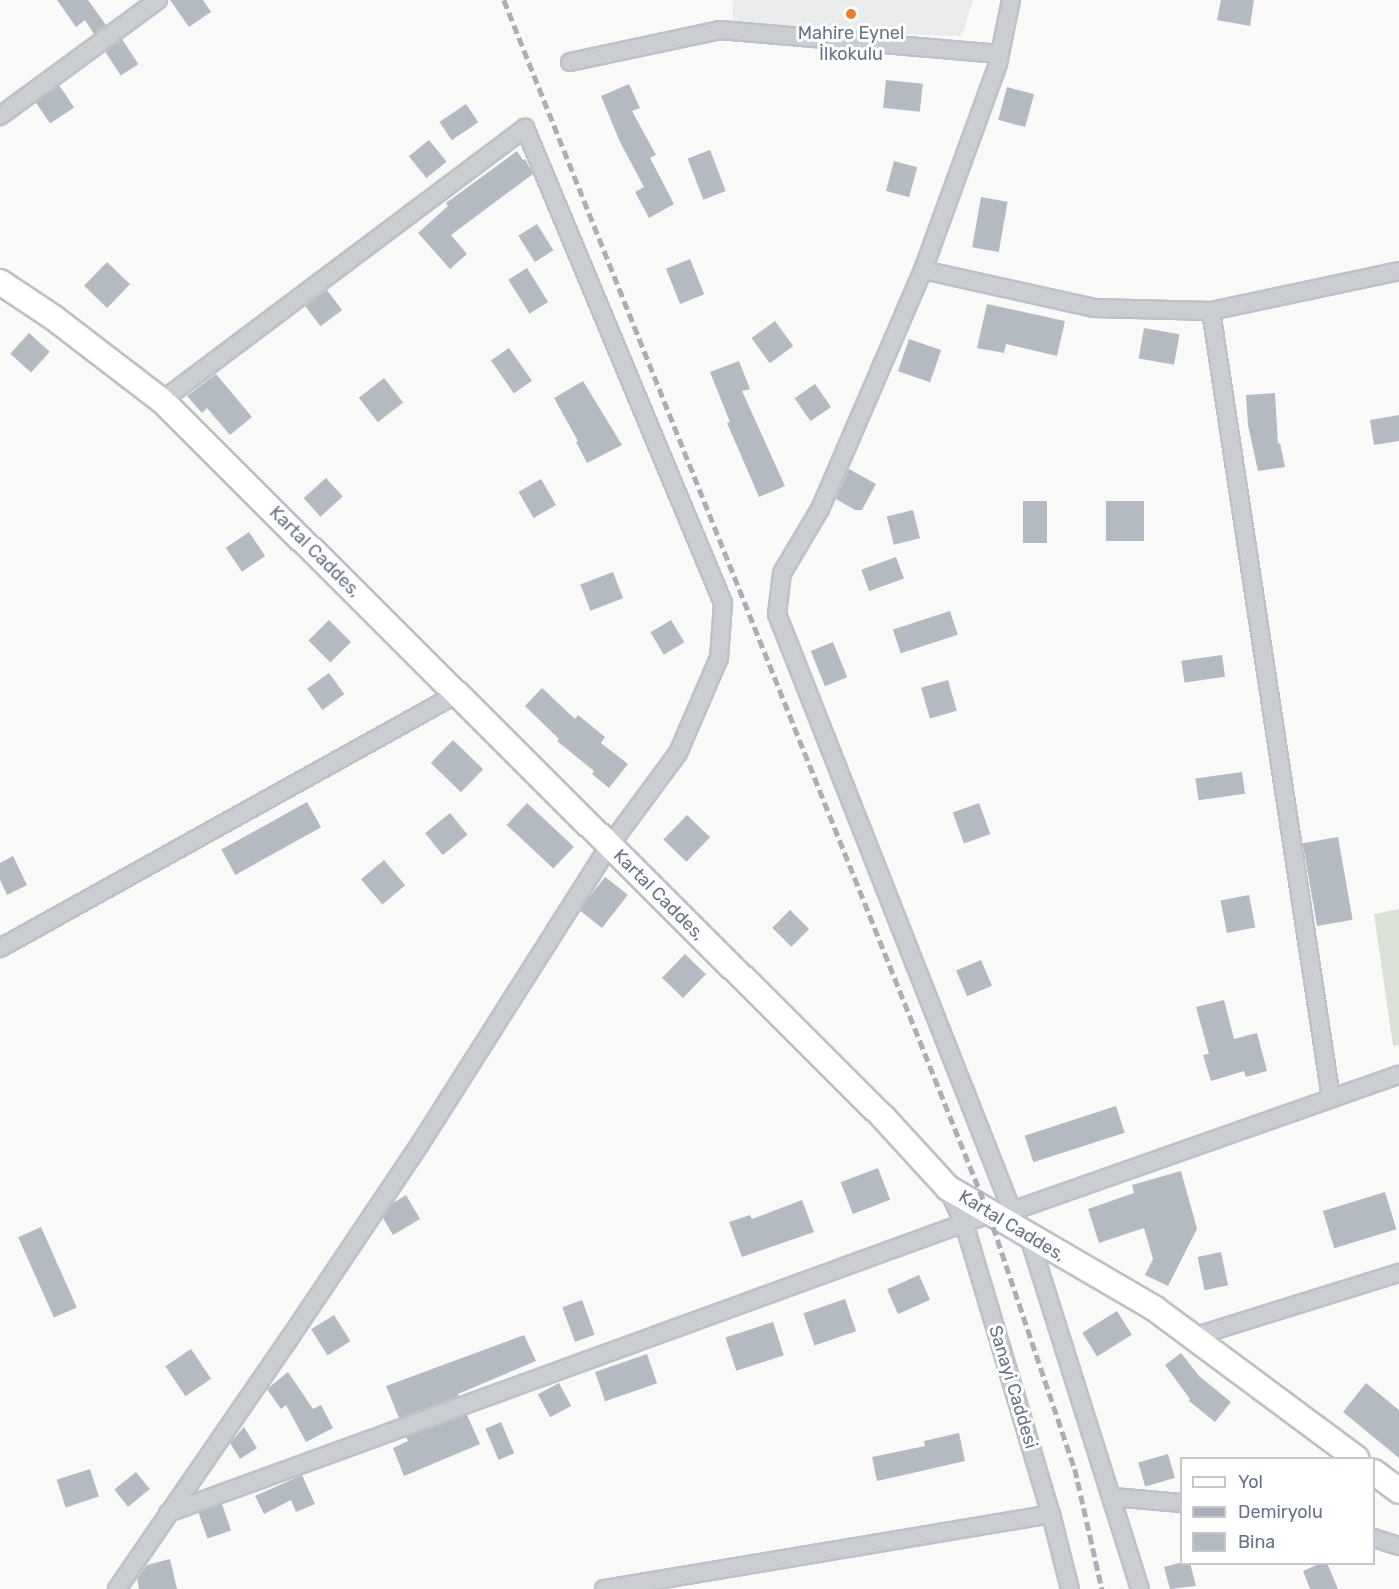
<!DOCTYPE html>
<html>
<head>
<meta charset="utf-8">
<style>
  body { margin:0 }
  #map { position:relative; width:1399px; height:1589px; overflow:hidden; background:#f9faf8; font-family:Rubik,sans-serif }
  div>[style] { position:absolute }
  [style*='--x'] { left:calc(var(--x)*1px); top:calc(var(--y)*1px); width:calc(var(--w)*1px); rotate:calc(var(--a)*1deg) }
  .built>* { inset:0; background:#eaebeb }
  .green>* { inset:0; background:#dae2d8 }
  .building>* { inset:0; background:#b4bac2; transform-origin:0 0 }
  .roads { filter:drop-shadow(2px 0 #bec1c7) drop-shadow(-2px 0 #bec1c7) drop-shadow(0 2px #bec1c7) drop-shadow(0 -2px #bec1c7) }
  .street>* { height:16px; margin:-8px; padding:0 8px; transform-origin:8px; border-radius:8px; background:#cacdd1 }
  .secondary>* { height:24px; margin:-12px; padding:0 12px; transform-origin:12px; border-radius:12px; background:#fff }
  .rail>* { height:4.5px; margin-top:-2.25px; transform-origin:0; background:repeating-linear-gradient(90deg,#aaaeb6 0 9px,transparent 0 13.5px) }
  .dots>* { width:16px; height:16px; translate:-50% -50%; box-sizing:border-box; border:3px solid #fff; border-radius:50% }
  span { translate:-50% -50%; white-space:nowrap; text-align:center; line-height:1.15; -webkit-text-stroke:6px #fff; paint-order:stroke }
  .poi-label { font-size:18px; color:#67738a }
  .street-label { font-size:18px; color:#67738a }
  .legend { position:absolute; left:1180px; top:1457px; width:195px; height:108px; box-sizing:border-box; background:#fff; border:2px solid #c2c7d0; margin:0; padding:8px 10px; list-style:none; font-size:18px; color:#67738a }
  .legend li { display:flex; align-items:center; gap:12px; height:30px }
  .legend b { width:30px; border:2px solid #c2c7d0 }
</style>
</head>
<body>
<div id="map">
  <div class="built">
    <div style="clip-path:polygon(733px 0,973px 0,962px 36px,732px 29px)"></div>
  </div>
  <div class="green">
    <div style="clip-path:polygon(1399px 909px,1399px 1045px,1393px 1046px,1374px 914px)"></div>
  </div>
  <div class="building">
    <div style="clip-path:polygon(57px 0,88px 0,106px 25px,94px 34px,85px 20px,76px 27px)"></div>
    <div style="clip-path:polygon(170px 0,203px 0,211px 12px,189px 27px)"></div>
    <div style="clip-path:polygon(1221px 0,1254px 0,1250px 26px,1217px 20px)"></div>
    <div style="left:122px;top:39px;width:30px;height:21px;rotate:57deg"></div>
    <div style="left:886px;top:80px;width:37px;height:28px;rotate:6deg"></div>
    <div style="clip-path:polygon(629px 84px,640px 108px,632px 111px,656px 155px,650px 158px,674px 204px,649px 218px,635px 192px,644px 187px,620px 142px,601px 96px)"></div>
    <div style="left:59px;top:85px;width:27px;height:29px;rotate:56deg"></div>
    <div style="left:1007px;top:87px;width:28px;height:34px;rotate:15deg"></div>
    <div style="left:466px;top:104px;width:22px;height:32px;rotate:56deg"></div>
    <div style="left:429px;top:140px;width:28px;height:26px;rotate:51deg"></div>
    <div style="left:710px;top:150px;width:44px;height:24px;rotate:69deg"></div>
    <div style="clip-path:polygon(517px 151px,523px 160px,525px 159px,533px 174px,451px 235px,467px 254px,450px 269px,418px 233px,448px 206px,446px 203px)"></div>
    <div style="left:894px;top:161px;width:24px;height:31px;rotate:15deg"></div>
    <div style="left:981px;top:197px;width:27px;height:51px;rotate:10deg"></div>
    <div style="left:537px;top:224px;width:31px;height:22px;rotate:58deg"></div>
    <div style="left:690px;top:259px;width:38px;height:26px;rotate:68deg"></div>
    <div style="left:107px;top:262px;width:32px;height:33px;rotate:44deg"></div>
    <div style="left:527px;top:268px;width:40px;height:22px;rotate:58deg"></div>
    <div style="left:327px;top:290px;width:25px;height:27px;rotate:53deg"></div>
    <div style="clip-path:polygon(987px 304px,1065px 321px,1057px 356px,1006px 344px,1004px 353px,977px 348px)"></div>
    <div style="left:775px;top:321px;width:31px;height:29px;rotate:54deg"></div>
    <div style="left:1144px;top:328px;width:36px;height:31px;rotate:10deg"></div>
    <div style="left:29px;top:333px;width:28px;height:28px;rotate:42deg"></div>
    <div style="left:909px;top:339px;width:34px;height:34px;rotate:19deg"></div>
    <div style="left:509px;top:348px;width:40px;height:22px;rotate:55deg"></div>
    <div style="clip-path:polygon(739px 361px,750px 389px,742px 391px,785px 486px,759px 497px,727px 423px,730px 422px,710px 372px)"></div>
    <div style="clip-path:polygon(216px 374px,252px 417px,230px 435px,207px 408px,202px 413px,187px 396px)"></div>
    <div style="left:384px;top:378px;width:31px;height:32px;rotate:52deg"></div>
    <div style="clip-path:polygon(583px 381px,622px 445px,587px 463px,576px 442px,578px 441px,554px 398px)"></div>
    <div style="left:815px;top:384px;width:28px;height:25px;rotate:55deg"></div>
    <div style="clip-path:polygon(1275px 393px,1278px 444px,1280px 443px,1285px 467px,1258px 471px,1248px 425px,1246px 395px)"></div>
    <div style="clip-path:polygon(1399px 415px,1399px 441px,1374px 445px,1370px 420px)"></div>
    <div style="clip-path:polygon(849px 469px,876px 484px,862px 510px,855px 510px,836px 499px)"></div>
    <div style="left:326px;top:478px;width:25px;height:30px;rotate:48deg"></div>
    <div style="left:541px;top:479px;width:30px;height:26px;rotate:60deg"></div>
    <div style="left:1047px;top:501px;width:42px;height:24px;rotate:90deg"></div>
    <div style="left:1106px;top:501px;width:38px;height:40px"></div>
    <div style="left:913px;top:510px;width:29px;height:27px;rotate:76deg"></div>
    <div style="left:249px;top:532px;width:29px;height:28px;rotate:56deg"></div>
    <div style="left:896px;top:557px;width:23px;height:37px;rotate:70deg"></div>
    <div style="left:613px;top:572px;width:28px;height:35px;rotate:69deg"></div>
    <div style="left:950px;top:611px;width:25px;height:60px;rotate:72deg"></div>
    <div style="left:329px;top:620px;width:31px;height:29px;rotate:45deg"></div>
    <div style="left:671px;top:620px;width:26px;height:24px;rotate:59deg"></div>
    <div style="left:833px;top:642px;width:38px;height:24px;rotate:68deg"></div>
    <div style="left:1222px;top:655px;width:22px;height:41px;rotate:82deg"></div>
    <div style="left:329px;top:673px;width:26px;height:27px;rotate:54deg"></div>
    <div style="left:948px;top:680px;width:32px;height:28px;rotate:74deg"></div>
    <div style="clip-path:polygon(542px 688px,575px 719px,578px 715px,605px 737px,601px 743px,628px 764px,609px 788px,592px 774px,594px 771px,557px 741px,559px 739px,525px 706px)"></div>
    <div style="left:453px;top:740px;width:42px;height:32px;rotate:44deg"></div>
    <div style="left:1242px;top:772px;width:22px;height:47px;rotate:82deg"></div>
    <div style="left:307px;top:802px;width:29px;height:98px;rotate:61deg"></div>
    <div style="left:527px;top:803px;width:64px;height:30px;rotate:43deg"></div>
    <div style="left:979px;top:803px;width:33px;height:28px;rotate:70deg"></div>
    <div style="left:450px;top:813px;width:28px;height:32px;rotate:51deg"></div>
    <div style="left:687px;top:815px;width:32px;height:34px;rotate:44deg"></div>
    <div style="left:1338px;top:837px;width:84px;height:36px;rotate:80deg"></div>
    <div style="clip-path:polygon(13px 856px,27px 885px,7px 895px,0 880px,0 863px)"></div>
    <div style="left:384px;top:860px;width:33px;height:30px;rotate:50deg"></div>
    <div style="left:605px;top:877px;width:29px;height:42px;rotate:38deg"></div>
    <div style="left:1249px;top:895px;width:33px;height:29px;rotate:79deg"></div>
    <div style="left:790px;top:910px;width:27px;height:25px;rotate:45deg"></div>
    <div style="left:685px;top:954px;width:29px;height:33px;rotate:44deg"></div>
    <div style="left:981px;top:960px;width:28px;height:27px;rotate:67deg"></div>
    <div style="clip-path:polygon(1224px 1000px,1234px 1039px,1257px 1033px,1267px 1071px,1246px 1077px,1244px 1071px,1211px 1081px,1203px 1055px,1209px 1054px,1196px 1007px)"></div>
    <div style="left:1116px;top:1106px;width:28px;height:96px;rotate:72deg"></div>
    <div style="left:878px;top:1168px;width:34px;height:40px;rotate:69deg"></div>
    <div style="clip-path:polygon(1181px 1171px,1197px 1229px,1168px 1286px,1145px 1275px,1153px 1259px,1144px 1228px,1099px 1243px,1088px 1209px,1134px 1193px,1132px 1185px)"></div>
    <div style="left:1385px;top:1192px;width:39px;height:65px;rotate:73deg"></div>
    <div style="clip-path:polygon(406px 1195px,420px 1219px,393px 1235px,383px 1218px,393px 1203px)"></div>
    <div style="clip-path:polygon(802px 1200px,814px 1232px,742px 1257px,729px 1222px,750px 1215px,752px 1219px)"></div>
    <div style="left:41px;top:1227px;width:88px;height:25px;rotate:66deg"></div>
    <div style="left:1221px;top:1252px;width:34px;height:24px;rotate:78deg"></div>
    <div style="left:919px;top:1275px;width:27px;height:35px;rotate:66deg"></div>
    <div style="left:845px;top:1299px;width:34px;height:44px;rotate:71deg"></div>
    <div style="left:582px;top:1300px;width:37px;height:21px;rotate:70deg"></div>
    <div style="left:1117px;top:1311px;width:28px;height:41px;rotate:58deg"></div>
    <div style="left:334px;top:1315px;width:31px;height:27px;rotate:58deg"></div>
    <div style="left:773px;top:1322px;width:35px;height:50px;rotate:72deg"></div>
    <div style="clip-path:polygon(524px 1335px,536px 1361px,458px 1394px,459px 1396px,399px 1418px,386px 1386px)"></div>
    <div style="left:191px;top:1349px;width:36px;height:31px;rotate:56deg"></div>
    <div style="clip-path:polygon(1181px 1353px,1199px 1376px,1231px 1402px,1215px 1422px,1189px 1401px,1190px 1399px,1165px 1365px)"></div>
    <div style="left:647px;top:1354px;width:31px;height:55px;rotate:71deg"></div>
    <div style="clip-path:polygon(288px 1372px,313px 1409px,321px 1405px,333px 1428px,306px 1442px,286px 1405px,281px 1409px,267px 1389px)"></div>
    <div style="left:559px;top:1383px;width:26px;height:24px;rotate:62deg"></div>
    <div style="clip-path:polygon(1366px 1383px,1399px 1410px,1399px 1458px,1343px 1412px)"></div>
    <div style="clip-path:polygon(467px 1415px,480px 1444px,404px 1476px,393px 1448px,408px 1441px,406px 1437px)"></div>
    <div style="left:501px;top:1422px;width:34px;height:17px;rotate:67deg"></div>
    <div style="clip-path:polygon(244px 1427px,257px 1448px,240px 1459px,230px 1443px)"></div>
    <div style="clip-path:polygon(959px 1433px,965px 1461px,877px 1481px,872px 1457px,925px 1446px,924px 1441px)"></div>
    <div style="left:1168px;top:1454px;width:25px;height:31px;rotate:74deg"></div>
    <div style="left:90px;top:1469px;width:29px;height:35px;rotate:72deg"></div>
    <div style="left:136px;top:1472px;width:22px;height:28px;rotate:51deg"></div>
    <div style="clip-path:polygon(302px 1475px,315px 1504px,296px 1512px,291px 1500px,264px 1514px,255px 1496px)"></div>
    <div style="left:222px;top:1504px;width:28px;height:25px;rotate:71deg"></div>
    <div style="clip-path:polygon(170px 1559px,177px 1589px,139px 1589px,137px 1579px,147px 1565px)"></div>
    <div style="clip-path:polygon(1179px 1563px,1190px 1563px,1196px 1586px,1170px 1589px,1164px 1567px)"></div>
    <div style="clip-path:polygon(1321px 1563px,1327px 1563px,1338px 1589px,1310px 1589px,1303px 1571px)"></div>
  </div>
  <div class="roads">
    <div class="street">
      <div style="--x:1011;--y:0;--w:65;--a:101.5"></div>
      <div style="--x:998;--y:64;--w:219;--a:110"></div>
      <div style="--x:923;--y:270;--w:260;--a:113.3"></div>
      <div style="--x:820;--y:509;--w:74;--a:120.7"></div>
      <div style="--x:782;--y:573;--w:41;--a:97"></div>
      <div style="--x:777;--y:614;--w:642;--a:68.51"></div>
      <div style="--x:570;--y:62;--w:153;--a:-12"></div>
      <div style="--x:720;--y:30;--w:281;--a:4.9"></div>
      <div style="--x:0;--y:116;--w:196;--a:-36.3"></div>
      <div style="--x:923;--y:270;--w:175;--a:12.5"></div>
      <div style="--x:1094;--y:308;--w:117;--a:1.5"></div>
      <div style="--x:1211;--y:311;--w:192;--a:-12"></div>
      <div style="--x:1211;--y:311;--w:796;--a:81.33"></div>
      <div style="--x:0;--y:948;--w:523;--a:-29.07"></div>
      <div style="--x:948;--y:1189;--w:38;--a:65"></div>
      <div style="--x:964;--y:1223;--w:304;--a:73.4"></div>
      <div style="--x:1051;--y:1514;--w:77;--a:75.8"></div>
      <div style="--x:1029;--y:1237;--w:369;--a:72.5"></div>
      <div style="--x:1193;--y:1337;--w:216;--a:-17.3"></div>
      <div style="--x:1112;--y:1497;--w:70;--a:4.9"></div>
      <div style="--x:168;--y:1513;--w:874;--a:-20.01"></div>
      <div style="--x:989;--y:1214;--w:23;--a:-7"></div>
      <div style="--x:1012;--y:1211;--w:410;--a:-19.4"></div>
      <div style="--x:1374;--y:1538;--w:26;--a:18"></div>
      <div style="--x:117;--y:1589;--w:303;--a:-55.5"></div>
      <div style="--x:289;--y:1339;--w:235;--a:-56.1"></div>
      <div style="--x:420;--y:1144;--w:354;--a:-57.6"></div>
      <div style="--x:610;--y:845;--w:114;--a:-53.5"></div>
      <div style="--x:678;--y:753;--w:103;--a:-66.7"></div>
      <div style="--x:719;--y:658;--w:55;--a:-85.8"></div>
      <div style="--x:723;--y:603;--w:515;--a:-112.63"></div>
      <div style="--x:525;--y:128;--w:454;--a:143.1"></div>
      <div style="--x:604;--y:1589;--w:453;--a:-9.5"></div>
    </div>
    <div class="secondary">
      <div style="--x:0;--y:282;--w:65;--a:33.7"></div>
      <div style="--x:54;--y:318;--w:136;--a:37.5"></div>
      <div style="--x:162;--y:401;--w:1016;--a:44.8"></div>
      <div style="--x:883;--y:1117;--w:96;--a:47.5"></div>
      <div style="--x:948;--y:1188;--w:238;--a:30.2"></div>
      <div style="--x:1154;--y:1308;--w:252;--a:36.6"></div>
      <div style="--x:1374;--y:1472;--w:31;--a:37"></div>
    </div>
  </div>
  <div class="rail">
    <div style="--x:504;--y:0;--w:1307;--a:68.22"></div>
    <div style="--x:989;--y:1214;--w:269;--a:71.4"></div>
    <div style="--x:1075;--y:1469;--w:123;--a:77.3"></div>
  </div>
  <div class="dots">
    <div style="left:851px;top:14px;background:#ed7e24"></div>
  </div>
  <div class="poi-label">
    <span style="left:851px;top:44px">Mahire Eynel<br>İlkokulu</span>
  </div>
  <div class="street-label">
    <span style="left:315px;top:552px;rotate:45deg">Kartal Caddes,</span>
    <span style="left:659px;top:895px;rotate:45deg">Kartal Caddes,</span>
    <span style="left:1012px;top:1226px;rotate:31deg">Kartal Caddes,</span>
    <span style="left:1013px;top:1387px;rotate:73deg">Sanayi Caddesi</span>
  </div>
  <ul class="legend">
  <li><b style="height:8px;background:#fff"></b>Yol</li>
  <li><b style="height:8px;background:#aaaeb6"></b>Demiryolu</li>
  <li><b style="height:16px;background:#b4bac2"></b>Bina</li>
  </ul>
</div>
</body>
</html>
